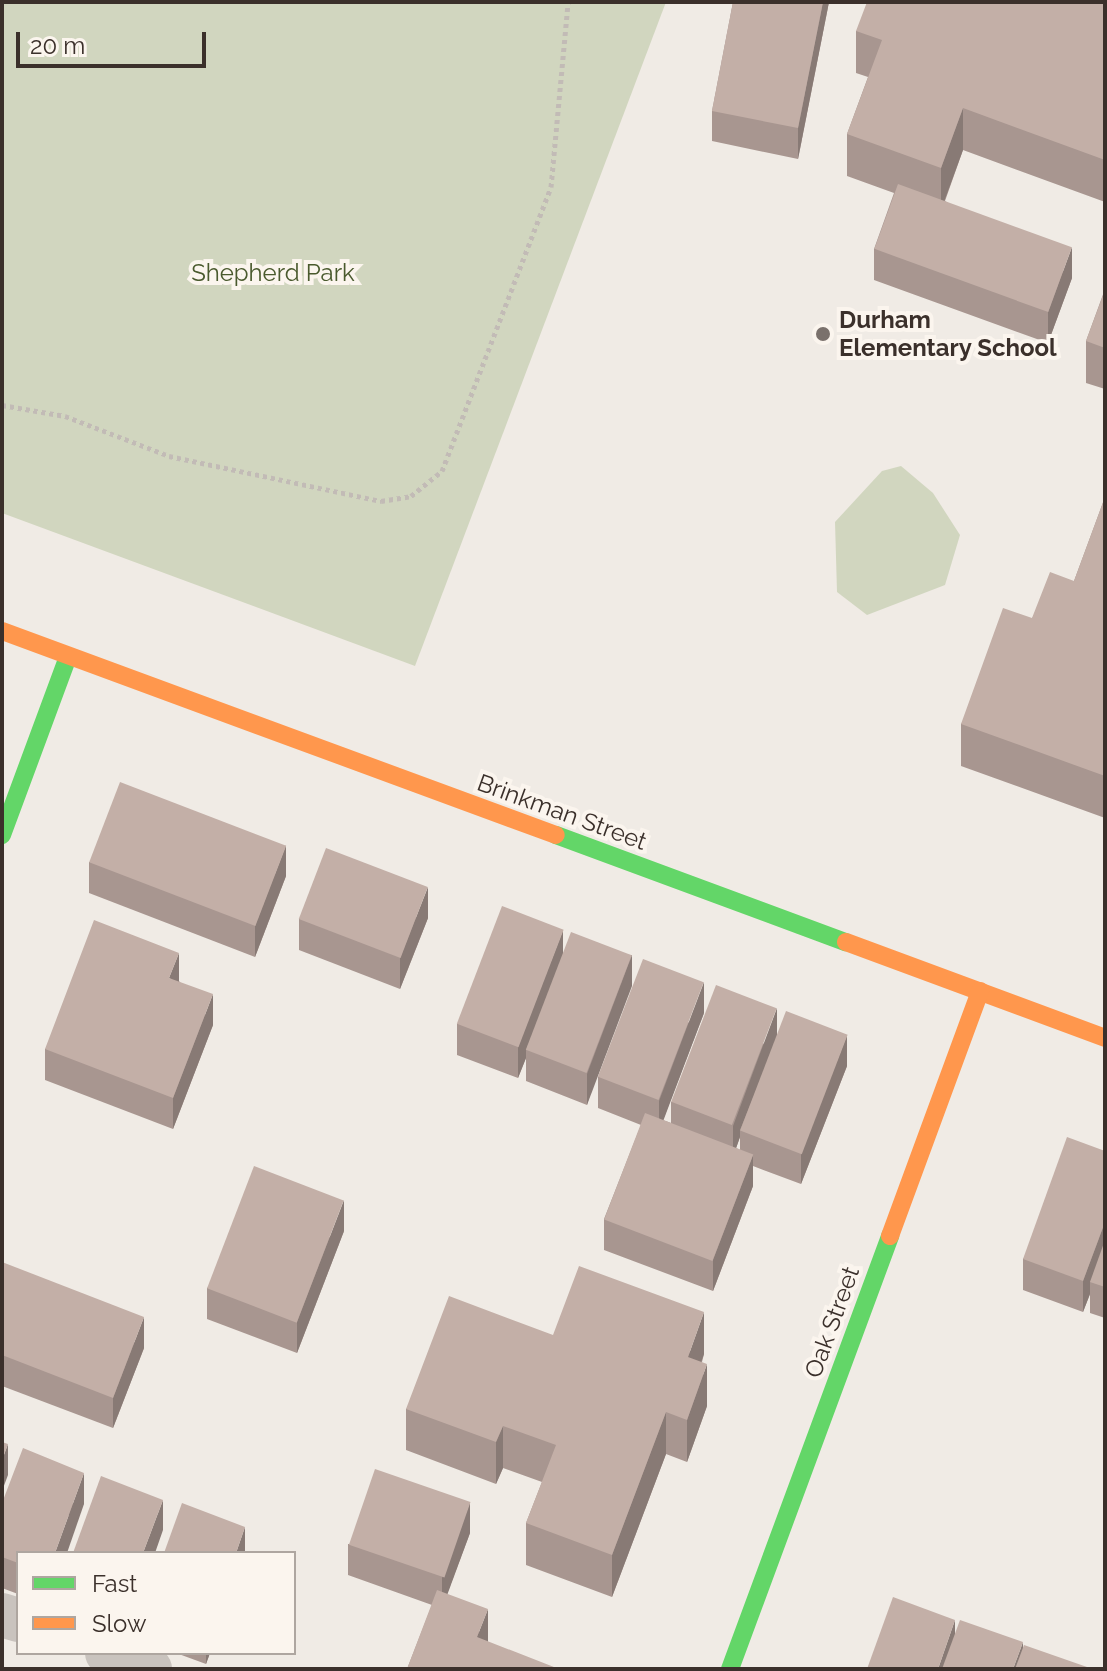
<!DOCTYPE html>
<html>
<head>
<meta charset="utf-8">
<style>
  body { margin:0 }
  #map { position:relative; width:1107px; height:1671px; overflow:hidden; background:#f0ebe5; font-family:Raleway,sans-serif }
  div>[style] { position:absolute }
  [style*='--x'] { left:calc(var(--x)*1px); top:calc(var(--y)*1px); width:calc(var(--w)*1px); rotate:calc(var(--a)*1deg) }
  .green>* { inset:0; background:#d1d6bf }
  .path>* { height:5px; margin-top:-2.5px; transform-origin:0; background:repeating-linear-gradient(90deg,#c2bbb6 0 4px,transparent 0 8px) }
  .street>* { height:44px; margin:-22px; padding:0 22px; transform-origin:22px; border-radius:22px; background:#c9c3be }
  .fast>* { height:18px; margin:-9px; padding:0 9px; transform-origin:9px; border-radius:9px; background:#63d668 }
  .slow>* { height:18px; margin:-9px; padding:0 9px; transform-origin:9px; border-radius:9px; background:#ff974d }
  .wall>* { inset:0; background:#a89690 }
  .shaded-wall>* { inset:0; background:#887a75 }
  .building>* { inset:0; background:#c3afa7; transform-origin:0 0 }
  .dots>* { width:22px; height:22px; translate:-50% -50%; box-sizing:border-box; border:4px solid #fbf5ee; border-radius:50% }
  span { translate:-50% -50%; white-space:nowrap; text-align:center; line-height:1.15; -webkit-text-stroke:8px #fbf5ee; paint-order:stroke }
  .park-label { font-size:24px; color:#4a5a2e }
  .poi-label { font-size:24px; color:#3b302b; font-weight:700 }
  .left { translate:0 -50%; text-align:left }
  .street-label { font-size:24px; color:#3b302b }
  .frame { position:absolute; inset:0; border:4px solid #3b302b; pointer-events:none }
  .legend { position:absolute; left:16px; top:1551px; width:280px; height:104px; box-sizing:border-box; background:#fbf5ee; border:2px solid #aea6a0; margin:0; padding:10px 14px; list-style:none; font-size:24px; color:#3b302b }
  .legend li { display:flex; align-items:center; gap:16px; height:40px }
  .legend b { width:40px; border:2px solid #aea6a0 }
  .scale { position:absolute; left:16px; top:32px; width:190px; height:36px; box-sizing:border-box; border:4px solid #3b302b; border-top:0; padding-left:10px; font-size:24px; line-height:28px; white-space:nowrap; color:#3b302b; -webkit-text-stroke:6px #fbf5ee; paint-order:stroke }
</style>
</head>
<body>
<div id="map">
  <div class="green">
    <div style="clip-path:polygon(2px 2px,666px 2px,415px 666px,2px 513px)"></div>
    <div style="clip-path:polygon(901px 466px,933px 493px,960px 535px,945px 585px,867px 615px,837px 592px,835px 522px,882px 471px)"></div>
  </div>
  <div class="path">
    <div style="--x:2;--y:405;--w:64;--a:9.9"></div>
    <div style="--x:65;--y:416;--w:111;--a:21"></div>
    <div style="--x:169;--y:456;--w:217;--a:12"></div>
    <div style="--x:381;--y:501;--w:30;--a:-9"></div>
    <div style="--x:411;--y:496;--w:40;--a:-39"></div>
    <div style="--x:442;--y:471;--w:304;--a:-69"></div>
    <div style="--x:551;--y:187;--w:186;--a:-84.7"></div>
  </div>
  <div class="street">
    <div style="--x:2;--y:1615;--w:17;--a:17"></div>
    <div style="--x:107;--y:1653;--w:46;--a:20.4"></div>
  </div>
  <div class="fast">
    <div style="--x:2;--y:835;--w:190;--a:-69.7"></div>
    <div style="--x:556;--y:835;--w:309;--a:20.3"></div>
    <div style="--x:730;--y:1669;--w:462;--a:-69.7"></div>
  </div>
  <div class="slow">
    <div style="--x:2;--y:631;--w:590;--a:20.22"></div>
    <div style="--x:846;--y:942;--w:276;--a:20.3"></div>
    <div style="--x:890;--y:1236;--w:261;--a:-69.8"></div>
  </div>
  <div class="wall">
    <div style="clip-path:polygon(733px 2px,829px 2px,798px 159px,712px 141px,712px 111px)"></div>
    <div style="clip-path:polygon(1105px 2px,1105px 202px,963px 150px,945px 201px,1072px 278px,1048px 343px,874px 280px,874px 249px,894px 193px,847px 176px,847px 134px,868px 77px,856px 73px,856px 31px)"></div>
    <div style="clip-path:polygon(1105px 289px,1105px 389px,1086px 383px,1086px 341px)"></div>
    <div style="clip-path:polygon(1105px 497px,1105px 818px,961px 766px,961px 724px,1032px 618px,1074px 581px)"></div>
    <div style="clip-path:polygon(89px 862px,286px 876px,255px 957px,89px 893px)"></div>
    <div style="clip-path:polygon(428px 918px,400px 989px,299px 950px,299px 919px)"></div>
    <div style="clip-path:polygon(563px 953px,632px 955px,587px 1105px,526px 1081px,526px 1058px,518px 1078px,457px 1055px,457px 1024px)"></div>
    <div style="clip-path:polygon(179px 981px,213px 1025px,173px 1129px,45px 1080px,45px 1049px)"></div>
    <div style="clip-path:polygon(evenodd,704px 1013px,663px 1120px,671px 1123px,671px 1102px,777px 1035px,847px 1066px,801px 1184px,753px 1166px,753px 1186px,713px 1291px,604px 1250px,604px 1219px,641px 1125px,598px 1108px,598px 1077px,704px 1013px,740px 1137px,740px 1150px,736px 1148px,740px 1137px)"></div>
    <div style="clip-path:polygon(1105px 1151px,1105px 1318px,1090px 1313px,1090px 1294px,1083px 1312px,1023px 1290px,1023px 1259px)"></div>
    <div style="clip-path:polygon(344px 1231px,297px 1353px,207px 1319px,207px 1288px)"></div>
    <div style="clip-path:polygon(2px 1262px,144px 1348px,113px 1428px,2px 1386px)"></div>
    <div style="clip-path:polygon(553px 1335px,704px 1354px,702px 1362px,707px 1406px,687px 1462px,666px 1454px,612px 1597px,526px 1565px,526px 1523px,542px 1482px,503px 1468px,496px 1484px,406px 1450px,406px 1409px)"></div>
    <div style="clip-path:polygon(2px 1503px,84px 1504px,18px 1553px,18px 1594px,2px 1588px)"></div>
    <div style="clip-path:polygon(470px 1533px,447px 1594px,488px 1642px,407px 1669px,432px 1605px,348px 1575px,348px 1544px)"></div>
    <div style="clip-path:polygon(176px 1653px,210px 1653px,206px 1664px)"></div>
  </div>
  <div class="shaded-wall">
    <div style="clip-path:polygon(823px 2px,829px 2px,798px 159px,798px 128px)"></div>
    <div style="clip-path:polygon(963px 108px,963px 150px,941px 210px,941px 168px)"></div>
    <div style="clip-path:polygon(1072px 247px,1072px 278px,1048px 343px,1048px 312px)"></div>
    <div style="clip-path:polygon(286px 845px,286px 876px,255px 957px,255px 926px)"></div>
    <div style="clip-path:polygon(428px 887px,428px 918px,400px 989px,400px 958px)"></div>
    <div style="clip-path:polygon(563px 930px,563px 961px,526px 1050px,526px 1058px,518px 1078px,518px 1047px)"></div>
    <div style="clip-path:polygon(179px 953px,179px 984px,169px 978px)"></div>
    <div style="clip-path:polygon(632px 955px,632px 986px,587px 1105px,587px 1074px)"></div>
    <div style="clip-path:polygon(704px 982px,704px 1013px,659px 1132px,659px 1101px)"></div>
    <div style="clip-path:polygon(213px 994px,213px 1025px,173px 1129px,173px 1098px)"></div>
    <div style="clip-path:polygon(777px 1008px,777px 1039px,740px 1130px,740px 1137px,733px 1157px,733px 1126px)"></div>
    <div style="clip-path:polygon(847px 1035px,847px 1066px,801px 1184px,801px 1153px)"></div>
    <div style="clip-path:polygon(753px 1155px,753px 1186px,713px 1291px,713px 1260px)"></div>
    <div style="clip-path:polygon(344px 1200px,344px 1231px,297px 1353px,297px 1322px)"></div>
    <div style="clip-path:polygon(1105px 1222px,1105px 1252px,1090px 1282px,1090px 1294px,1083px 1312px,1083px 1281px)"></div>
    <div style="clip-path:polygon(704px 1312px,704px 1354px,688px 1399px,688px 1357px)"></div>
    <div style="clip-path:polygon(144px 1317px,144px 1348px,113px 1428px,113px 1398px)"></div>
    <div style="clip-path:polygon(707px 1364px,707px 1406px,687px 1462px,687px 1420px)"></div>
    <div style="clip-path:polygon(666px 1412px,666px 1454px,612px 1597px,612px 1555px)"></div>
    <div style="clip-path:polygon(503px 1426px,503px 1468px,496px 1484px,496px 1442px)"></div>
    <div style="clip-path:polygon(8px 1444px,8px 1475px,2px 1491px,2px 1460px)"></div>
    <div style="clip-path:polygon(84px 1473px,84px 1504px,67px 1553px,55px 1553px)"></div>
    <div style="clip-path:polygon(163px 1500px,163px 1530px,155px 1553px,143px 1553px)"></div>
    <div style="clip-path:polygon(470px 1502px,470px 1533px,442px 1609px,442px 1578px)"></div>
    <div style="clip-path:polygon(245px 1527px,245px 1553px,236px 1553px)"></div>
    <div style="clip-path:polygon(488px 1609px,488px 1651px,477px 1637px)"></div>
    <div style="clip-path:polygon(955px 1620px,955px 1651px,949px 1669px,938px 1669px)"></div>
    <div style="clip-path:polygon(1023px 1642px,1023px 1669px,1013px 1669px)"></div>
    <div style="clip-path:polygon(206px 1653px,210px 1653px,206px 1664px)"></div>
  </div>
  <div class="building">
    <div style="clip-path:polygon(733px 2px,823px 2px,798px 128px,712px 111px)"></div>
    <div style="clip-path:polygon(867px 2px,1105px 2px,1105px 160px,963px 108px,941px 168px,847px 134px,882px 40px,856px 31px)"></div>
    <div style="left:898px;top:184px;width:185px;height:69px;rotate:20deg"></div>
    <div style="clip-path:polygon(1105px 290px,1105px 348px,1086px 341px)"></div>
    <div style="clip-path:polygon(1105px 497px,1105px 776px,961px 724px,1003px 608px,1032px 618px,1050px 572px,1074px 581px)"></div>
    <div style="left:120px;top:782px;width:178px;height:86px;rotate:21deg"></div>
    <div style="left:326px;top:848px;width:109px;height:76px;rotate:21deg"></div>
    <div style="left:502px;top:906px;width:66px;height:126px;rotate:21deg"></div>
    <div style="clip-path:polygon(94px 920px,179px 953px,169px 978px,213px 994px,173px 1098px,45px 1049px)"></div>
    <div style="left:571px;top:932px;width:65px;height:126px;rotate:21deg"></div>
    <div style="left:643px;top:959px;width:65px;height:126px;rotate:21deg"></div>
    <div style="left:716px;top:985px;width:65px;height:125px;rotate:21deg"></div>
    <div style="left:786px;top:1011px;width:66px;height:128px;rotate:21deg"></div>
    <div style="left:645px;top:1113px;width:116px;height:114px;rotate:21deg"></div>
    <div style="clip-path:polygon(1067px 1137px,1105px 1151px,1105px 1222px,1083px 1281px,1023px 1259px)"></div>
    <div style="left:254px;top:1166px;width:96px;height:131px;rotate:21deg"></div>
    <div style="clip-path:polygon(1105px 1240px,1105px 1287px,1090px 1282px)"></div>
    <div style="clip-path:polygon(2px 1262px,144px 1317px,113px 1398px,2px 1355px)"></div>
    <div style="clip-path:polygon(579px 1266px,704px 1312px,688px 1357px,707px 1364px,687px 1420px,666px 1412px,612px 1555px,526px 1523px,556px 1445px,503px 1426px,496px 1442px,406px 1409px,449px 1296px,553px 1335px)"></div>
    <div style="clip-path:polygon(2px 1442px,8px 1444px,2px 1460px)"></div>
    <div style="clip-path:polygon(23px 1448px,84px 1473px,55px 1553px,18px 1553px,18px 1563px,2px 1557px,2px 1503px)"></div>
    <div style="left:375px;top:1469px;width:101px;height:80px;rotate:19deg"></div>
    <div style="clip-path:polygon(101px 1476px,163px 1500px,143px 1553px,73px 1553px)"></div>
    <div style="clip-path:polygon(182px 1503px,245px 1527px,236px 1553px,164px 1553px)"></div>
    <div style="clip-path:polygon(437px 1590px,488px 1609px,477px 1637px,559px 1669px,407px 1669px)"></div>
    <div style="clip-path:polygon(893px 1597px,955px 1620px,938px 1669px,867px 1669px)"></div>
    <div style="clip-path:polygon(960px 1620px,1023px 1642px,1013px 1669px,942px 1669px)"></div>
    <div style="clip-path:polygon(1024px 1645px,1087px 1667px,1086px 1669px,1015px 1669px)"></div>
  </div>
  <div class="dots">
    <div style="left:823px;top:334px;background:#7a716c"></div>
  </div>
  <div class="park-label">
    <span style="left:273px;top:273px">Shepherd Park</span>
  </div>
  <div class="poi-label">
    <span class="left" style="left:839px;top:334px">Durham<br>Elementary School</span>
  </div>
  <div class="street-label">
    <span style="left:562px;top:812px;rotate:20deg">Brinkman Street</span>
    <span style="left:832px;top:1322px;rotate:-70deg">Oak Street</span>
  </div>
  <div class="frame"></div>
  <ul class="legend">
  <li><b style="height:10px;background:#63d668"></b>Fast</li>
  <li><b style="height:10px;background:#ff974d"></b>Slow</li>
  </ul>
  <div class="scale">20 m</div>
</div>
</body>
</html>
